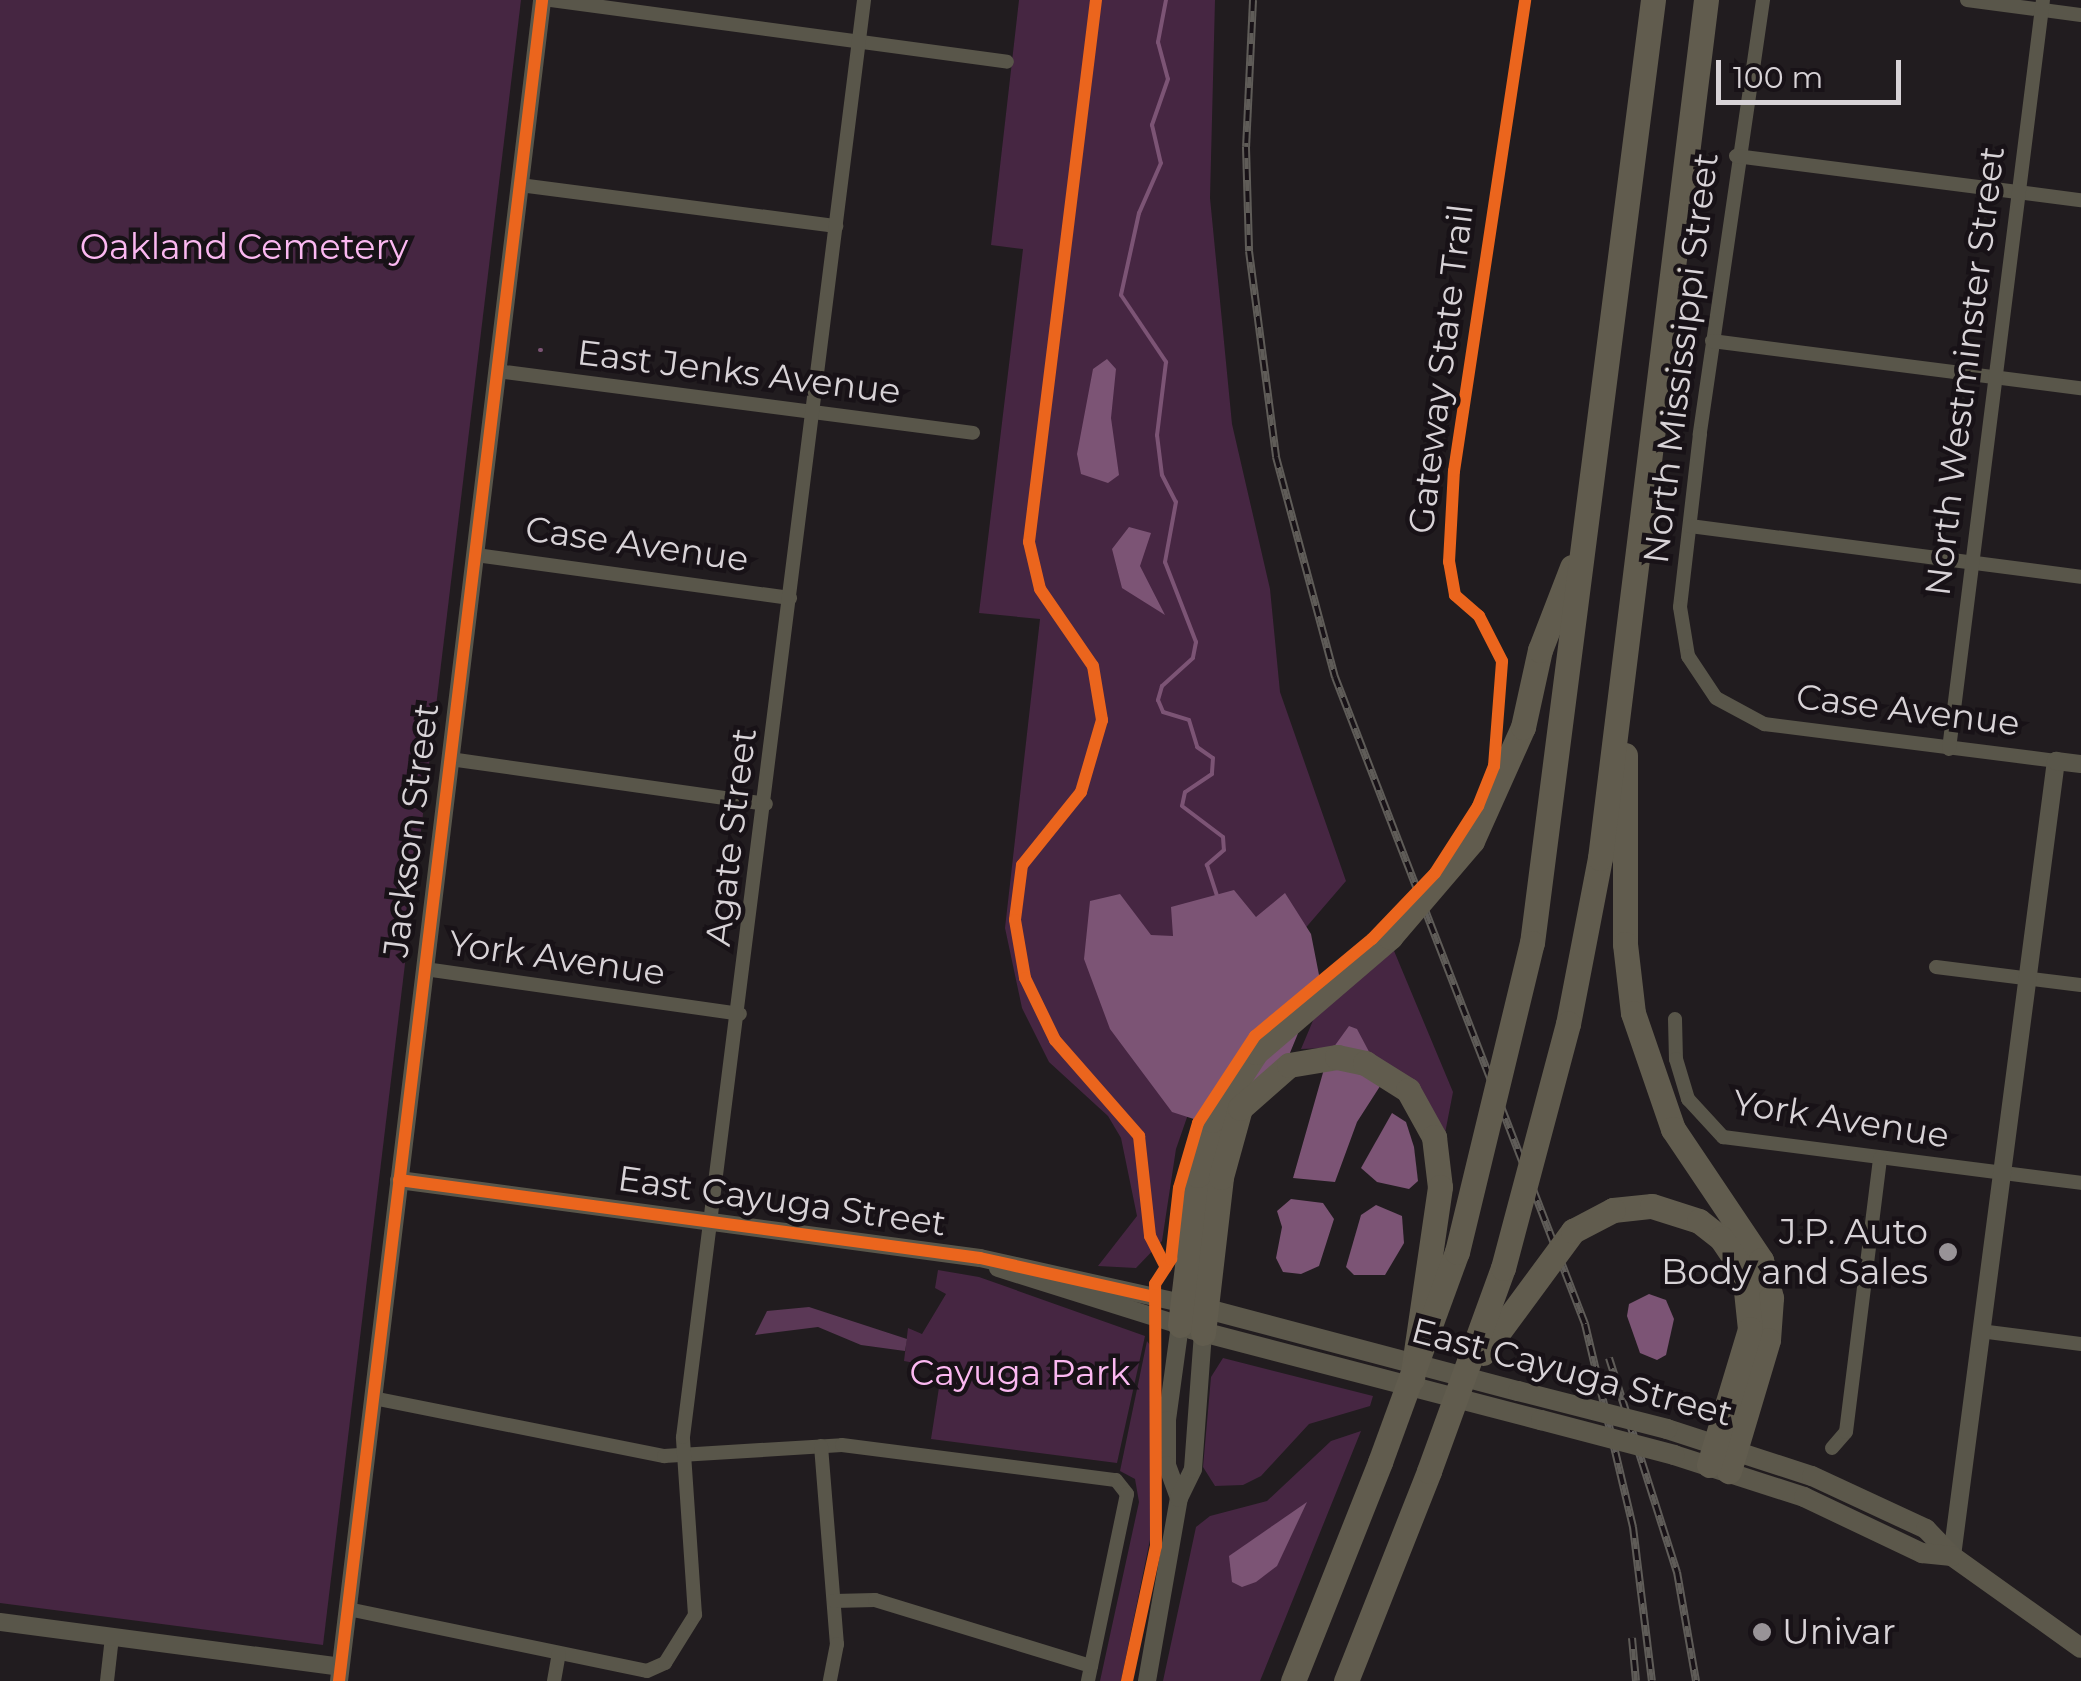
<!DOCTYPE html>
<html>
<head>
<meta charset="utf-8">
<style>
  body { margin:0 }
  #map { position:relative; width:2081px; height:1681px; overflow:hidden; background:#211c1f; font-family:Montserrat,sans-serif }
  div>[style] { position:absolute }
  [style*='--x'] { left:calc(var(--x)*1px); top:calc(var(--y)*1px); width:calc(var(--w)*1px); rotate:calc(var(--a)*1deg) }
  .green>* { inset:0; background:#462642 }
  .forest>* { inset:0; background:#5b3856 }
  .water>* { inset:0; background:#7c5475 }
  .stream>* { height:4px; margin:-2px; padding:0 2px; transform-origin:2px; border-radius:2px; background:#7c5475 }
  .minor>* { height:14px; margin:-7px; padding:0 7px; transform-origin:7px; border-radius:7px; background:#59564a }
  .tertiary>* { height:18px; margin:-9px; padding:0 9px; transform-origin:9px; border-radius:9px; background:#59564a }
  .secondary>* { height:20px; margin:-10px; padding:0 10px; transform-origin:10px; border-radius:10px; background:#5c584b }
  .motorway>* { height:25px; margin:-12.5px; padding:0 12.5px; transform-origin:12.5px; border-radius:12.5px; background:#615c4e }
  .rail>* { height:8px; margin-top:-4px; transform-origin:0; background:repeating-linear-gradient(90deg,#181217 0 11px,#5f5c58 0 22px); box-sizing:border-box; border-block:2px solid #5f5c58 }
  .secondary-bridge>* { height:20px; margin:-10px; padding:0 10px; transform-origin:10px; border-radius:10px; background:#5c584b }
  .motorway-bridge>* { height:25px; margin:-12.5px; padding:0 12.5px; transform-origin:12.5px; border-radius:12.5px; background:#615c4e }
  .cycleway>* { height:12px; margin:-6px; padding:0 6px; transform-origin:6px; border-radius:6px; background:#eb651d }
  .dots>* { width:28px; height:28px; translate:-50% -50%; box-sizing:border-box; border:5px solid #181217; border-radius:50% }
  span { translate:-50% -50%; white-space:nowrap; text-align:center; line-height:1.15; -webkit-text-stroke:9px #181217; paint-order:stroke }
  .park-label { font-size:35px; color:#fbb8f1 }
  .street-label { font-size:35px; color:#d8d3d7 }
  .poi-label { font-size:35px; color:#d8d3d7 }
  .right { translate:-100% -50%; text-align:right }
  .left { translate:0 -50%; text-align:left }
  .scale { position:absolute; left:1716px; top:60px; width:185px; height:45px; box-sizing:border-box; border:5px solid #d8d3d7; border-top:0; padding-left:12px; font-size:30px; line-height:35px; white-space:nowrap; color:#d8d3d7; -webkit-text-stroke:8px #181217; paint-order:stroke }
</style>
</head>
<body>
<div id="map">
  <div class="green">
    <div style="clip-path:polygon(0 0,521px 0,323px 1645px,0 1603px)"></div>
    <div style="clip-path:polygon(1019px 0,1215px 0,1210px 198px,1232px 424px,1270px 589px,1280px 692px,1346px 881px,1217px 1031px,1176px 1149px,1162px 1241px,1136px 1268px,1098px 1266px,1137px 1216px,1121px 1138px,1108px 1116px,1049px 1062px,1022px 1008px,1005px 928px,1040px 619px,979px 613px,1023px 249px,991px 245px)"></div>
    <div style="clip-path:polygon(1392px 946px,1453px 1092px,1442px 1149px,1433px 1116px,1351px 1047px,1301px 1049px,1320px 1004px)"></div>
    <div style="clip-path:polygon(938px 1270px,979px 1277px,1145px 1336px,1117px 1463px,931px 1439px,942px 1368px,904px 1361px,908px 1328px,922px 1334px,946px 1294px,935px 1288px)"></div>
    <div style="clip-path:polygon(1147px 1341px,1153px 1349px,1151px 1535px,1121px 1681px,1100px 1681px,1139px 1502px,1135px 1479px,1120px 1471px)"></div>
    <div style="clip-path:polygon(1223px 1358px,1373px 1396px,1370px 1406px,1309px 1424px,1261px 1476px,1243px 1485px,1215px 1486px,1203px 1467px,1211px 1377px)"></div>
    <div style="clip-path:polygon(1361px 1431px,1260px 1681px,1163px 1681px,1196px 1527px,1210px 1516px,1267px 1501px,1331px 1441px)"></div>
  </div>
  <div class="forest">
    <div style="clip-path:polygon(809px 1307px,907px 1339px,905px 1351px,861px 1345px,818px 1327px,755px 1335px,767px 1311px)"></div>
  </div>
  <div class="water">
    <div style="clip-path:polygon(1107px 359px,1116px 369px,1111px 418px,1119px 475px,1108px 483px,1081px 474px,1077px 454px,1093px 369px)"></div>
    <div style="clip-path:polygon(1129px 527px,1151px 533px,1140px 566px,1165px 615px,1122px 588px,1112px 549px)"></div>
    <div style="clip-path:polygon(1234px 890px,1256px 917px,1285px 893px,1311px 934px,1320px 980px,1285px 1065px,1228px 1130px,1172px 1112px,1110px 1029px,1084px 959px,1090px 901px,1120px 894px,1151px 935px,1173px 936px,1171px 907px)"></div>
    <div style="clip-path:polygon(1349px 1026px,1357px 1029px,1384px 1080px,1357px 1122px,1335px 1182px,1293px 1178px,1328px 1055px)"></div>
    <div style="clip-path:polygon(1392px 1113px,1406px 1122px,1414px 1147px,1418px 1181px,1409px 1189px,1377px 1182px,1361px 1168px)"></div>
    <div style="clip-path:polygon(1291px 1199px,1323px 1203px,1334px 1219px,1319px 1266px,1301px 1274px,1283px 1272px,1276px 1258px,1282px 1227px,1277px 1211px)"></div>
    <div style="clip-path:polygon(1376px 1205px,1402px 1216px,1404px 1243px,1385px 1275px,1354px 1275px,1346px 1267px,1361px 1215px)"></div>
    <div style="clip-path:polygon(1649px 1294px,1666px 1300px,1674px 1319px,1666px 1355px,1657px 1360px,1640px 1353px,1627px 1316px,1629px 1304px)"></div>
    <div style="clip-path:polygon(1307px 1502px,1277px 1566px,1256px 1582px,1242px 1587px,1232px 1582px,1229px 1556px)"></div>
  </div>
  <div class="stream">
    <div style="--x:1166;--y:0;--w:43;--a:100.8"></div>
    <div style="--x:1158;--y:42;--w:38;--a:75"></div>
    <div style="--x:1168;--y:79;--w:49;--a:109.2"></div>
    <div style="--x:1152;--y:125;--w:39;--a:77"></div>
    <div style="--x:1161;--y:163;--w:55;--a:113.7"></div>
    <div style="--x:1139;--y:213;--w:84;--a:102.4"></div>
    <div style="--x:1121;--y:295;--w:81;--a:56.1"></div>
    <div style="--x:1166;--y:362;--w:74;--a:97"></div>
    <div style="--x:1157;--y:435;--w:40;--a:82.9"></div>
    <div style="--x:1162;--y:475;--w:30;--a:63"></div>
    <div style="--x:1176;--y:502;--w:61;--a:100.4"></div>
    <div style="--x:1165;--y:562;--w:86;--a:68.8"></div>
    <div style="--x:1196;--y:642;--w:16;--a:101"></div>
    <div style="--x:1193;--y:658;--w:42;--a:137.9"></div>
    <div style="--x:1162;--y:686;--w:15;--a:106"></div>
    <div style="--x:1158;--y:700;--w:13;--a:67"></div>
    <div style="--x:1163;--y:712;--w:27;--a:17"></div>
    <div style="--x:1189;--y:720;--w:28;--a:73"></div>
    <div style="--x:1197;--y:747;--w:19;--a:35"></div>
    <div style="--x:1213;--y:758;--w:16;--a:94"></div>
    <div style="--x:1212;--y:774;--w:32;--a:146"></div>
    <div style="--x:1185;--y:792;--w:14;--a:102"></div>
    <div style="--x:1182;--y:806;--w:51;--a:37.1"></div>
    <div style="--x:1223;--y:837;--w:13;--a:86"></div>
    <div style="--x:1224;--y:850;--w:23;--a:139"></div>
    <div style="--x:1207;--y:865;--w:32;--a:72"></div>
    <div style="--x:540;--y:350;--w:1;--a:0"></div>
  </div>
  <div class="minor">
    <div style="--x:551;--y:0;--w:460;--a:7.7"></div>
    <div style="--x:1763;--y:0;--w:439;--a:98.3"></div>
    <div style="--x:1700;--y:434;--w:174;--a:96.6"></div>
    <div style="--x:1680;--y:607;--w:50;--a:80.7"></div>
    <div style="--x:1688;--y:656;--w:50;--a:56.3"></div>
    <div style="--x:1716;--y:698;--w:55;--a:28.4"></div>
    <div style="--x:1764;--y:724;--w:294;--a:7.2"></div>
    <div style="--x:1967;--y:0;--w:115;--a:7.5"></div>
    <div style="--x:1736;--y:156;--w:348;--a:7.3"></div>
    <div style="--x:520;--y:185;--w:319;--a:7.4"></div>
    <div style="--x:1712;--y:341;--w:372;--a:7.3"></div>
    <div style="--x:497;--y:371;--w:480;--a:7.4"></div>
    <div style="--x:1690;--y:526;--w:394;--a:7.4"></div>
    <div style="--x:476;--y:555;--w:317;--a:7.8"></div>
    <div style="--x:1949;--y:749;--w:755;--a:-82.85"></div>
    <div style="--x:450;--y:759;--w:319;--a:8.1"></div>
    <div style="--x:1936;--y:967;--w:146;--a:7.1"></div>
    <div style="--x:425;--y:969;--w:318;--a:8.1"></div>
    <div style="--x:1675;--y:1019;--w:40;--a:88.6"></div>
    <div style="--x:1676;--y:1059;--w:42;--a:73.3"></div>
    <div style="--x:1688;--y:1099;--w:52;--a:47.4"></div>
    <div style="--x:1723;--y:1137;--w:361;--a:7.3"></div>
    <div style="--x:1980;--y:1331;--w:102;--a:7.3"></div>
    <div style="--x:373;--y:1398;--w:297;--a:11.3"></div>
    <div style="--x:664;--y:1456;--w:178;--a:-3.5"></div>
    <div style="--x:842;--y:1445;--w:276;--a:7.3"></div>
    <div style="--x:1116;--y:1480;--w:18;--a:52"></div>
    <div style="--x:1127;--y:1494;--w:191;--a:101.8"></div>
    <div style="--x:821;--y:1446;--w:199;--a:85.4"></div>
    <div style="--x:837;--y:1644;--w:38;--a:101"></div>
    <div style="--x:1832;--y:1448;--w:21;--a:-49"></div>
    <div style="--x:1846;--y:1432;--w:276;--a:-82.9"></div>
    <div style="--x:834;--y:1601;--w:41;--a:-1.4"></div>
    <div style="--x:875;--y:1600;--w:226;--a:17"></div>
    <div style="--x:348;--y:1609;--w:305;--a:11.7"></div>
    <div style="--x:647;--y:1671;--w:20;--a:-24"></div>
    <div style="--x:665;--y:1663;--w:57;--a:-58"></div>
    <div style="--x:695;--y:1615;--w:178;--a:-93.9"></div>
    <div style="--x:683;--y:1437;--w:1448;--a:-82.82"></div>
    <div style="--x:107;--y:1681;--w:44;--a:-83.5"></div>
    <div style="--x:554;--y:1681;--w:28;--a:-80"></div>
  </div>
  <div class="tertiary">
    <div style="--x:399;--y:1180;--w:586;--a:7.65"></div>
    <div style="--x:980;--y:1258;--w:207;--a:12.6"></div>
    <div style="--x:998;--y:1268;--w:191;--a:17.4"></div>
    <div style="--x:1180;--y:1325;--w:96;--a:97.8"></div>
    <div style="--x:1167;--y:1420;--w:45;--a:90"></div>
    <div style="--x:1167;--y:1465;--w:35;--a:70"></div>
    <div style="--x:1952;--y:1556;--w:802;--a:-82.55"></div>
    <div style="--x:2056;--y:761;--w:25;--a:7"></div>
    <div style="--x:0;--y:1622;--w:343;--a:7.5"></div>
    <div style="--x:339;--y:1681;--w:1693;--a:-83.11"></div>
    <div style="--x:1147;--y:1681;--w:186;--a:-80.1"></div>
    <div style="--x:1179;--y:1498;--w:32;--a:-64"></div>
    <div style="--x:1193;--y:1469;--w:136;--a:-85.8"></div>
  </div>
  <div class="secondary">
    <div style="--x:1192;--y:1305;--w:337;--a:14.8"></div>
    <div style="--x:1191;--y:1329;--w:362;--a:14.6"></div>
    <div style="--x:1667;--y:1429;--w:152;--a:18"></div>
    <div style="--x:1812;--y:1476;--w:126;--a:24.9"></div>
    <div style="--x:1926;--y:1529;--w:37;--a:46"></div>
    <div style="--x:1952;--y:1556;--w:158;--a:35.5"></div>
    <div style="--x:1674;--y:1455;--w:137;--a:17.9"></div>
    <div style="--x:1804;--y:1497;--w:131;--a:25.4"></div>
    <div style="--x:1922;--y:1553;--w:30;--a:6"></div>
  </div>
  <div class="motorway">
    <div style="--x:1625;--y:755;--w:189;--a:90"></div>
    <div style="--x:1625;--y:944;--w:69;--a:83.4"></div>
    <div style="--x:1633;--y:1013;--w:123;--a:71"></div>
    <div style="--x:1673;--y:1129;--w:158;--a:56.1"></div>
    <div style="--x:1761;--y:1260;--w:39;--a:75"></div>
    <div style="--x:1771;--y:1298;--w:42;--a:94.1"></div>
    <div style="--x:1768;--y:1340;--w:137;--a:106.6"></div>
    <div style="--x:1472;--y:841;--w:125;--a:-65.9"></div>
    <div style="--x:1523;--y:727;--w:79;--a:-77.6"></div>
    <div style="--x:1540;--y:650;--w:89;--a:-68.9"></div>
    <div style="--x:1532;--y:943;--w:951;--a:-82.69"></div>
    <div style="--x:1568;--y:1024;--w:169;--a:-79.1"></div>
    <div style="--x:1600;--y:858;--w:865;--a:-82.96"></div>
    <div style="--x:1613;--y:1210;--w:39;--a:-6"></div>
    <div style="--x:1652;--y:1206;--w:49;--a:17.7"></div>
    <div style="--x:1699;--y:1221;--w:28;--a:38"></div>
    <div style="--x:1721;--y:1238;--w:41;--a:55.9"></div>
    <div style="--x:1744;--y:1272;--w:57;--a:84"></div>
    <div style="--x:1750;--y:1329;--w:142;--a:106.8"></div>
    <div style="--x:1180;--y:1325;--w:151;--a:-83.2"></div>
    <div style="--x:1203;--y:1333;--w:157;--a:-83.4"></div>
    <div style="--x:1293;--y:1681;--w:236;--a:-68.3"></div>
    <div style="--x:1346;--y:1681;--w:226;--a:-68.4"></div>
  </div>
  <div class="rail">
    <div style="--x:1253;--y:0;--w:147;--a:92.7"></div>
    <div style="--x:1246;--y:147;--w:104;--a:88.3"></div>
    <div style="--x:1249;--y:251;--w:208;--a:82.5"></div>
    <div style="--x:1276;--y:457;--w:228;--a:75"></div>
    <div style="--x:1335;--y:677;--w:694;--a:68.87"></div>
    <div style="--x:1585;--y:1324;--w:209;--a:76.7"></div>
    <div style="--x:1633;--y:1527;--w:155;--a:83"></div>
    <div style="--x:1609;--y:1358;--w:225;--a:72.4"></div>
    <div style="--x:1677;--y:1572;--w:111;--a:80.1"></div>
    <div style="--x:1632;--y:1638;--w:43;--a:84.7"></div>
  </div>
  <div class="secondary-bridge">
    <div style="--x:1518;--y:1391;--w:154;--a:14.3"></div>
    <div style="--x:1541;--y:1420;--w:138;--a:14.7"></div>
  </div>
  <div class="motorway-bridge">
    <div style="--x:1198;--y:1175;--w:57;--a:-75.7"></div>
    <div style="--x:1212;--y:1120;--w:81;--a:-57.1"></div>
    <div style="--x:1256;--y:1052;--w:177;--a:-40.6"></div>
    <div style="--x:1390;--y:937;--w:126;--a:-49.5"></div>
    <div style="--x:1221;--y:1177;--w:72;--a:-74.6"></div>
    <div style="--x:1240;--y:1108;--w:65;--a:-41.3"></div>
    <div style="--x:1289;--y:1065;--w:49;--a:-9.5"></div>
    <div style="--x:1337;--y:1057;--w:29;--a:12"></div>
    <div style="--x:1365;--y:1063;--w:51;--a:32.1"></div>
    <div style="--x:1408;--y:1090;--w:54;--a:61"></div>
    <div style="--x:1434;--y:1137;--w:50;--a:83.2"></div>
    <div style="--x:1440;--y:1187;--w:194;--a:98.3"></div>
    <div style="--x:1483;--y:1353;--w:152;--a:-53.6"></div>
    <div style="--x:1573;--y:1231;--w:45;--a:-27.7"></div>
    <div style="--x:1380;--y:1462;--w:224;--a:-69.9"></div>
    <div style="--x:1457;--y:1252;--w:318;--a:-76.4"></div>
    <div style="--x:1429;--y:1471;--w:216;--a:-70"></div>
    <div style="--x:1503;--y:1268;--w:253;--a:-75.1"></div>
  </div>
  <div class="cycleway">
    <div style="--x:1096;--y:0;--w:546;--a:97.05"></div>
    <div style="--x:1029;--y:542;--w:48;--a:76.8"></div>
    <div style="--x:1040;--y:589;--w:93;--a:55.5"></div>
    <div style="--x:1093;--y:666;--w:55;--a:80.5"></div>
    <div style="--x:1102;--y:720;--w:75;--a:106.3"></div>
    <div style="--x:1081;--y:792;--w:94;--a:128.9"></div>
    <div style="--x:1022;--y:865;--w:55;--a:97.3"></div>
    <div style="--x:1015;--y:920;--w:59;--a:80.2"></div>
    <div style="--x:1025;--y:978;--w:69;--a:64.2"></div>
    <div style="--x:1055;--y:1040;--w:128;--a:48.8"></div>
    <div style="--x:1139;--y:1136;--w:101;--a:83.7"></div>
    <div style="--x:1150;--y:1236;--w:35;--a:63"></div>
    <div style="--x:399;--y:1180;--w:586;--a:7.65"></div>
    <div style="--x:980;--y:1258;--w:178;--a:12.6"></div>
    <div style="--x:339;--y:1681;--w:1693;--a:-83.11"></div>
    <div style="--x:1127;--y:1681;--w:138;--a:-77.9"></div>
    <div style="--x:1156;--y:1546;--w:262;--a:-90.2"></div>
    <div style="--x:1155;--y:1284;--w:30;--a:-57"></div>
    <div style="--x:1171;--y:1259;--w:71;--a:-83.6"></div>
    <div style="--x:1179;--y:1188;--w:68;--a:-73.7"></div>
    <div style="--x:1198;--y:1123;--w:104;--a:-56.8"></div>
    <div style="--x:1255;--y:1036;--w:152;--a:-39.7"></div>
    <div style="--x:1372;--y:939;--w:91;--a:-46.3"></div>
    <div style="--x:1435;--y:873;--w:80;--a:-57.3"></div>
    <div style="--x:1478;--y:806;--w:43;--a:-68.2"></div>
    <div style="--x:1494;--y:766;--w:105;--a:-85.6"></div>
    <div style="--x:1502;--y:661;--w:51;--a:-117.1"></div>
    <div style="--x:1479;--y:616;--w:32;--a:-139"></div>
    <div style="--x:1455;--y:595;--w:34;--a:-100"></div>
    <div style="--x:1449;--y:562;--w:91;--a:-86.9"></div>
    <div style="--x:1454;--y:471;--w:476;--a:-81.4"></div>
  </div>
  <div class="dots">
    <div style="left:1948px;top:1252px;background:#989397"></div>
    <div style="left:1762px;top:1632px;background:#989397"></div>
  </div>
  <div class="park-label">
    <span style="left:244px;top:247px">Oakland Cemetery</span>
    <span style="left:1020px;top:1373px">Cayuga Park</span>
  </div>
  <div class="street-label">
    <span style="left:1681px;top:358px;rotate:-83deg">North Mississippi Street</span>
    <span style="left:1441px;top:369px;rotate:-83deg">Gateway State Trail</span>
    <span style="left:1965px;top:371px;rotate:-83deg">North Westminster Street</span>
    <span style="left:739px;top:372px;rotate:7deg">East Jenks Avenue</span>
    <span style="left:637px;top:544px;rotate:8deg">Case Avenue</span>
    <span style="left:1908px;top:710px;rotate:7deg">Case Avenue</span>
    <span style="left:411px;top:830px;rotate:-83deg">Jackson Street</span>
    <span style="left:731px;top:837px;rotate:-83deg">Agate Street</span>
    <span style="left:557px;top:958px;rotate:8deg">York Avenue</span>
    <span style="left:1841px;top:1119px;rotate:9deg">York Avenue</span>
    <span style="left:782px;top:1201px;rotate:8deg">East Cayuga Street</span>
    <span style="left:1572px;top:1372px;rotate:15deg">East Cayuga Street</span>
  </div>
  <div class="poi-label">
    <span class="right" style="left:1928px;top:1252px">J.P. Auto<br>Body and Sales</span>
    <span class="left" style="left:1782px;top:1632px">Univar</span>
  </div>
  <div class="scale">100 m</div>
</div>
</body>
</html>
